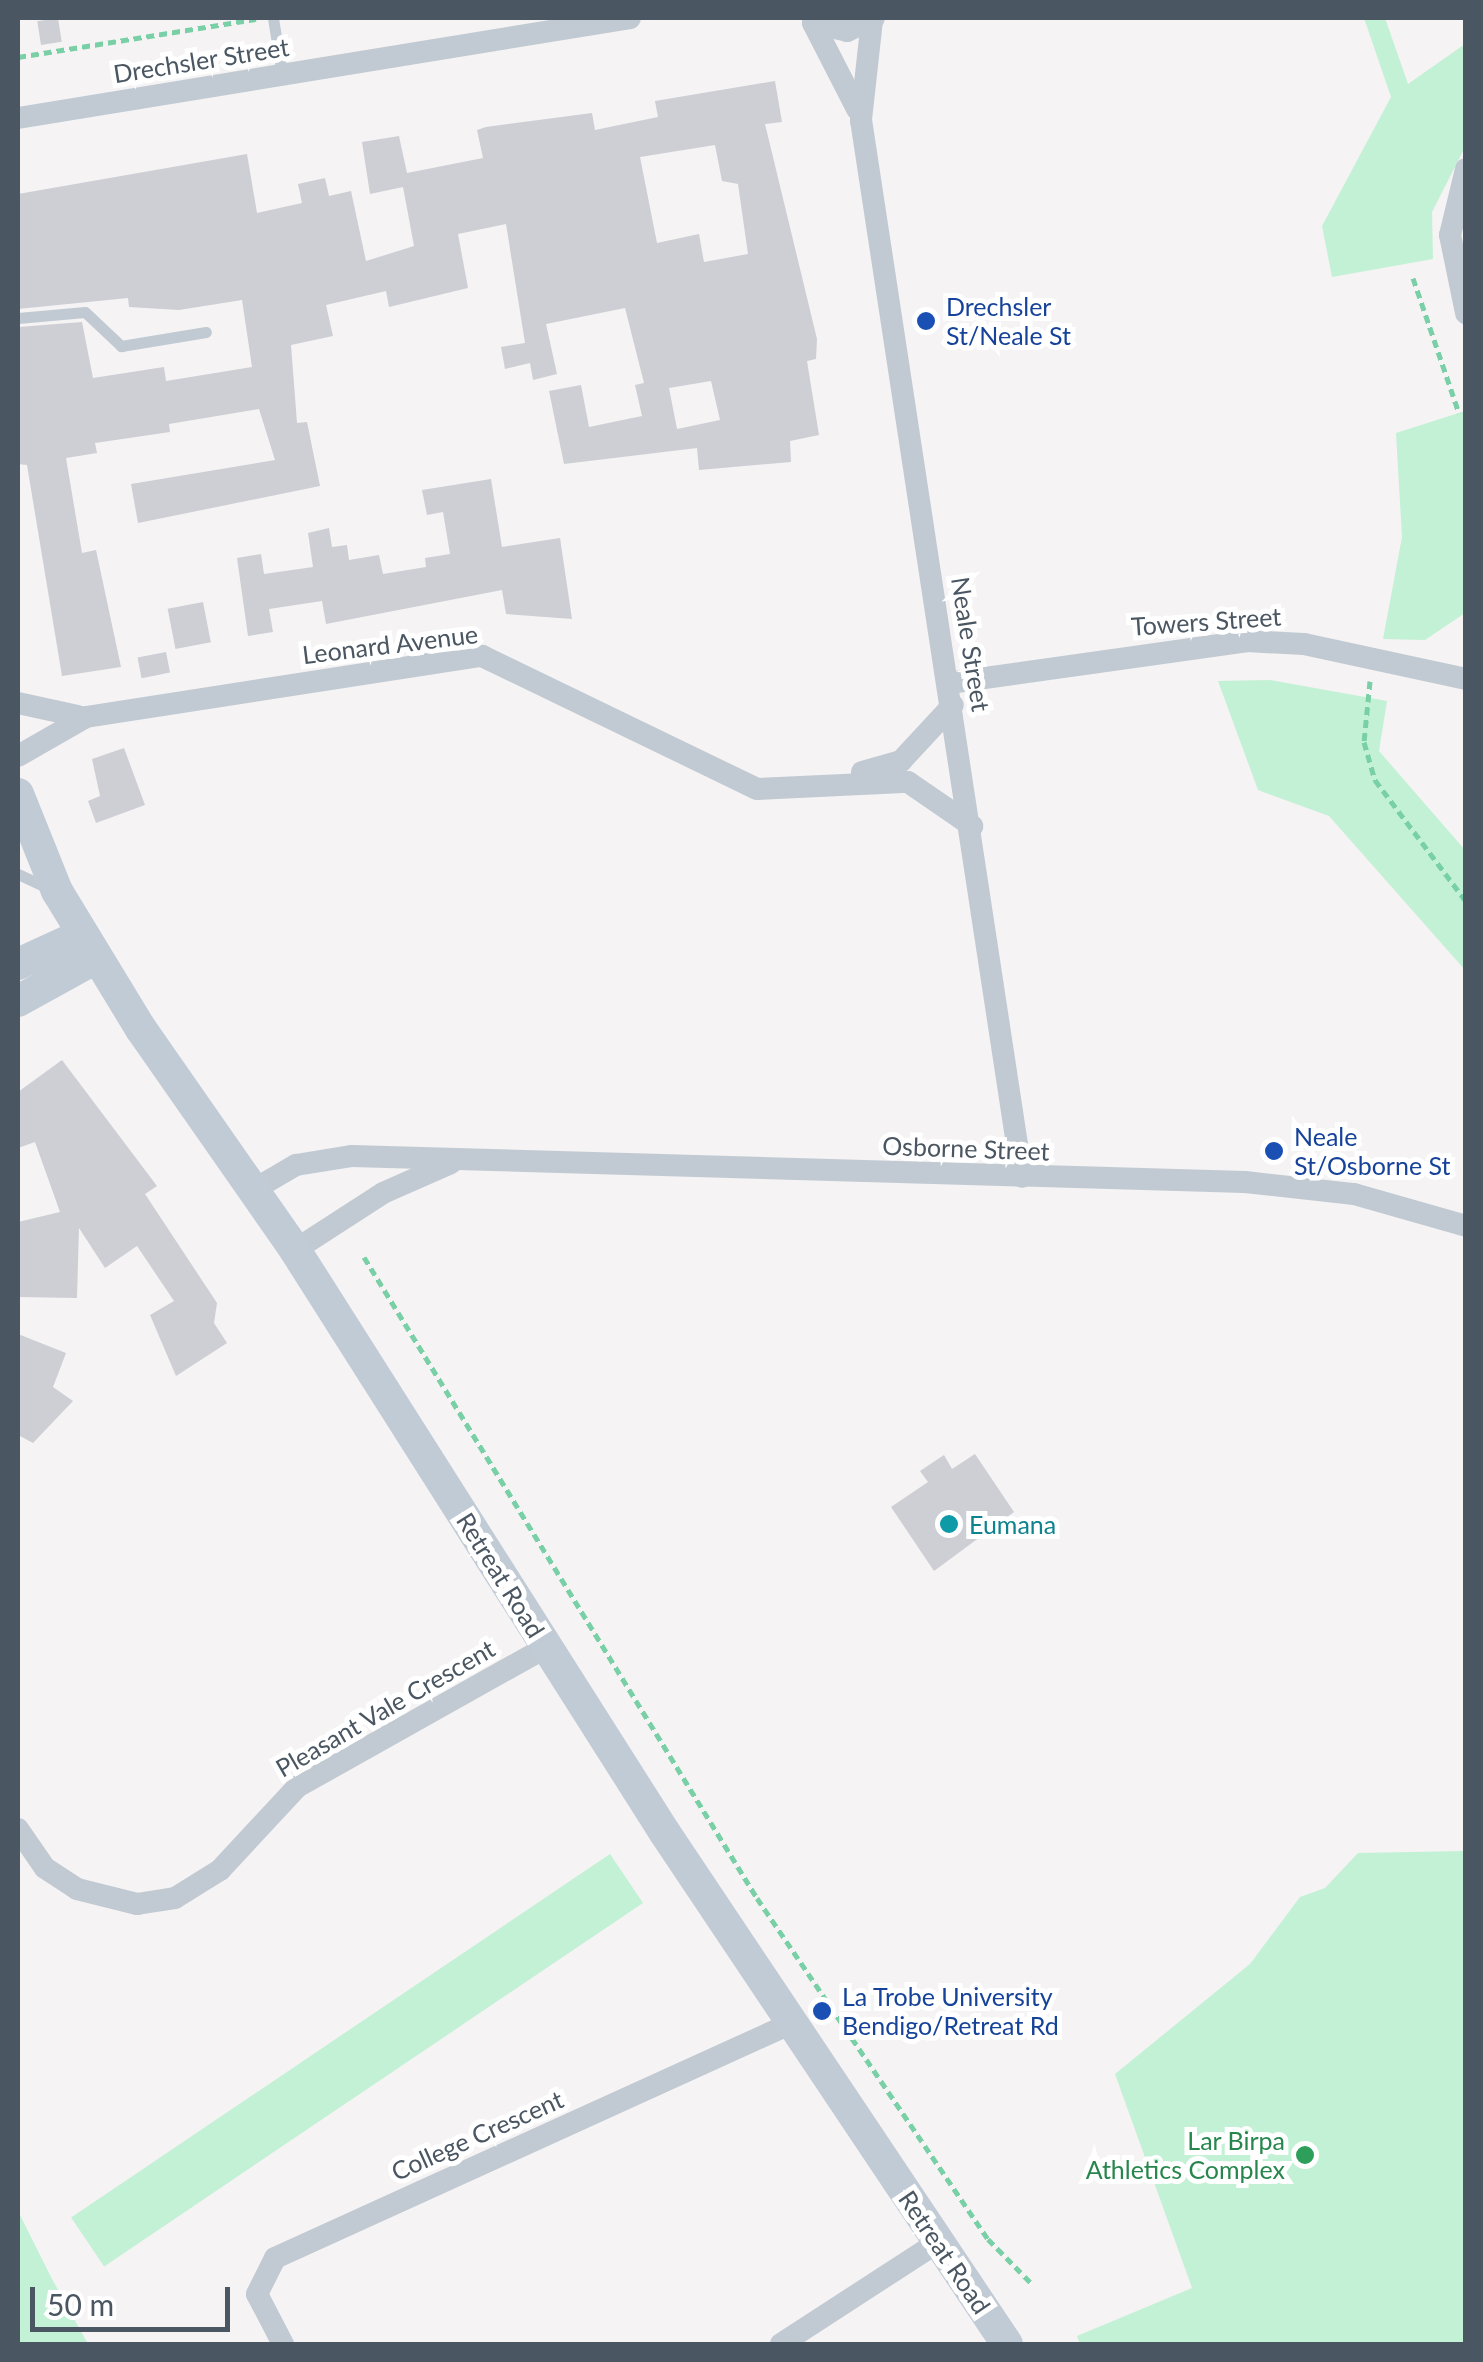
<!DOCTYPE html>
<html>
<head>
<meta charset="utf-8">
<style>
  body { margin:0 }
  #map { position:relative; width:1483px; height:2362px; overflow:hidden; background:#f5f3f3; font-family:Lato,sans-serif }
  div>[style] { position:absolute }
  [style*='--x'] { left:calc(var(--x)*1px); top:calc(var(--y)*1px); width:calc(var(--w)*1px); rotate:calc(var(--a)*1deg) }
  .green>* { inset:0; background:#c3f1d5; transform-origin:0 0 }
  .building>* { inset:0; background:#cdcfd5; transform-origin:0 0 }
  .path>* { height:5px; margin-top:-2.5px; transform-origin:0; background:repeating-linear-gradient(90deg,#7ad0a6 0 8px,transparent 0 13px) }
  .lane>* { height:11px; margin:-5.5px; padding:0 5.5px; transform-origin:5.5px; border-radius:5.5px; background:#c1cad2 }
  .street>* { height:22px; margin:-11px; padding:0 11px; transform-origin:11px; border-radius:11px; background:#c1cad2 }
  .secondary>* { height:32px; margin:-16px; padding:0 16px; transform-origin:16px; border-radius:16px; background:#c1cbd6 }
  .dots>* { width:28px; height:28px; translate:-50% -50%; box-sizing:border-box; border:5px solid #fff; border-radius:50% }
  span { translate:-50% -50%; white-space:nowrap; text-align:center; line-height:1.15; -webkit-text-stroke:10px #fff; paint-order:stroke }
  .street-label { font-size:25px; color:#4a5661 }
  .transit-label { font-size:25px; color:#164399 }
  .left { translate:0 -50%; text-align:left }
  .culture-label { font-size:25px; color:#0d838f }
  .leisure-label { font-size:25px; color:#27864d }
  .right { translate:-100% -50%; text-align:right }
  .frame { position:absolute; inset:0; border:20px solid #4a5661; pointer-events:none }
  .scale { position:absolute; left:30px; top:2287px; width:200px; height:45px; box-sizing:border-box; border:5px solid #4a5661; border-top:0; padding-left:12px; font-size:30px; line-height:35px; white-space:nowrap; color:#4a5661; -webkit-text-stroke:8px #fff; paint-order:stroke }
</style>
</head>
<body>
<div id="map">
  <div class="green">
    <div style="clip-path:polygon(1364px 18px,1385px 18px,1408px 84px,1465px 44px,1465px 147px,1432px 212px,1433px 259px,1332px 277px,1322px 226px,1391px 97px)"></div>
    <div style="clip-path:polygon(1465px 411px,1465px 613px,1425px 640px,1383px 639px,1402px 537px,1396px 433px)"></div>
    <div style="clip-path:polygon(1270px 680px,1387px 701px,1379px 751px,1465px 850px,1465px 970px,1329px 816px,1258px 790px,1218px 681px)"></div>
    <div style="clip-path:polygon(1465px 1851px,1465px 2344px,1080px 2344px,1077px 2336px,1192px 2288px,1115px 2074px,1250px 1964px,1300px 1897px,1325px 1888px,1358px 1853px)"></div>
    <div style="left:610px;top:1854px;width:59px;height:650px;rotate:56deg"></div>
    <div style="clip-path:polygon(18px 2211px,52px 2279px,88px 2344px,18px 2344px)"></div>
  </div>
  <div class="building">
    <div style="left:58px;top:18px;width:24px;height:21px;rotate:81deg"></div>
    <div style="clip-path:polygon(evenodd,775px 81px,782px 122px,765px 124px,817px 339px,816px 359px,807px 361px,819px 435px,790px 441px,791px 462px,699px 470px,697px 448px,564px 464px,549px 391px,581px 385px,589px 427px,642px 416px,635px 385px,644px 383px,625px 308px,546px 324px,557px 374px,533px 380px,530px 363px,505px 369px,501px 347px,525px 343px,506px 224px,458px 234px,468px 288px,389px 307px,386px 291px,326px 305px,333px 336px,291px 345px,297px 423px,307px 422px,320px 486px,138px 523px,131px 484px,275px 460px,259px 409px,169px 424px,170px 432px,95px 443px,97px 453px,66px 458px,82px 553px,96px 550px,121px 667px,62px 676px,27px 465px,18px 464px,19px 327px,82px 322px,93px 378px,164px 367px,166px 381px,252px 367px,242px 300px,179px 310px,129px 307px,128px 298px,18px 309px,18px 194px,247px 154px,257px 213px,302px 203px,298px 184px,325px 178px,329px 196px,351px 191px,366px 261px,414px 246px,403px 187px,370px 194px,362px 142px,399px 136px,407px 173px,483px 158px,477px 130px,486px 127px,592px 113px,595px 130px,658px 117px,655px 101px,775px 81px,715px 145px,722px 181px,738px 184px,748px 254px,704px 262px,699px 234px,657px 243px,640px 157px,715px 145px,775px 81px,711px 381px,720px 420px,677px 429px,669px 388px,711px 381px)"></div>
    <div style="clip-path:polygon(491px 479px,502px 547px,560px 538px,572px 619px,506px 614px,502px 590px,326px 624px,322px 601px,269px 609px,273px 632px,248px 636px,237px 558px,261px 554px,264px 574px,313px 567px,308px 533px,329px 528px,332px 547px,347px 545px,349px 560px,379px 555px,383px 574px,426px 567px,425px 558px,450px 554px,443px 512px,427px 515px,422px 490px)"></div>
    <div style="left:203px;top:602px;width:41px;height:36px;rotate:79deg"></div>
    <div style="left:166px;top:652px;width:21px;height:29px;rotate:79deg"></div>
    <div style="clip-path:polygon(124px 748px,145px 805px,96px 823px,88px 801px,100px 796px,92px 759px)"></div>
    <div style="clip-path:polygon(62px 1060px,157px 1186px,145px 1194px,217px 1303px,214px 1323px,227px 1343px,176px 1376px,150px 1315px,174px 1301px,137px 1246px,105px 1268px,79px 1228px,77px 1298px,18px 1297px,18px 1222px,60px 1212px,35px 1142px,18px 1148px,18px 1092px)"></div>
    <div style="clip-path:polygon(18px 1334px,66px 1353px,53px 1387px,73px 1401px,33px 1443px,18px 1435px)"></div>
    <div style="clip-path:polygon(975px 1454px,1014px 1512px,934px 1571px,891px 1507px,928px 1482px,920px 1471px,944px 1455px,952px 1469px)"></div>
  </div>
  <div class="path">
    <div style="--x:18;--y:57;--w:241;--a:-9.1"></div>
    <div style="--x:1413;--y:278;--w:143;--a:71.2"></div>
    <div style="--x:1170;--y:624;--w:42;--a:-8.1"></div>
    <div style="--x:1370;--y:681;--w:61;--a:95.6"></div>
    <div style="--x:1364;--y:742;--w:40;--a:74"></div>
    <div style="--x:1375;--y:780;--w:151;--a:53.1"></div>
    <div style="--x:364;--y:1257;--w:752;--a:58.49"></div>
    <div style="--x:757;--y:1898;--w:412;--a:55.9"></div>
    <div style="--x:988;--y:2239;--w:64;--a:45.6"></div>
  </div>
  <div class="lane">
    <div style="--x:273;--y:18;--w:57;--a:80.9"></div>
    <div style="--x:18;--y:318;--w:67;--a:-5.1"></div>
    <div style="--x:85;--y:312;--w:50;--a:43.4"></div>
    <div style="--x:121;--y:346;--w:86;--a:-9.4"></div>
    <div style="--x:18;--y:874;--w:33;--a:25"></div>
  </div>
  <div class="street">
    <div style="--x:872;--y:20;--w:101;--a:96.3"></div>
    <div style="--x:861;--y:120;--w:1069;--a:81.34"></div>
    <div style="--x:813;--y:23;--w:97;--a:62.9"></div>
    <div style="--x:813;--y:23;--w:35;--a:13"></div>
    <div style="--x:847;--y:31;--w:30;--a:-26"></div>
    <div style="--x:18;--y:118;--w:620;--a:-9.28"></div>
    <div style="--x:1466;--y:169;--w:68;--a:103.6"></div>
    <div style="--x:1450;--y:235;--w:80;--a:78.4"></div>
    <div style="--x:949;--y:683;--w:300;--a:-8"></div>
    <div style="--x:1246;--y:641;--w:58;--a:3"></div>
    <div style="--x:1304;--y:644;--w:166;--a:12.2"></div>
    <div style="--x:18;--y:703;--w:61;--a:12.2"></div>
    <div style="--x:18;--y:756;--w:78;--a:-29.8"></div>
    <div style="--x:86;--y:717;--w:401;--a:-8.8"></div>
    <div style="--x:482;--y:656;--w:305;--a:25.8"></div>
    <div style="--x:757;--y:789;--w:151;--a:-2.7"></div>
    <div style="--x:908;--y:782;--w:78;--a:34.5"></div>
    <div style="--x:862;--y:772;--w:41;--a:-15.8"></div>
    <div style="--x:901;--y:761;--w:76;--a:-47.1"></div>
    <div style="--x:253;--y:1190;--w:50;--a:-30.2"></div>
    <div style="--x:296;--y:1165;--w:57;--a:-9.1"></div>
    <div style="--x:352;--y:1156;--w:893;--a:1.67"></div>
    <div style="--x:1245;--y:1182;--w:110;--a:6.3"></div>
    <div style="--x:1354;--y:1194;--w:116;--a:15.9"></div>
    <div style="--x:295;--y:1250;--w:105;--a:-32.9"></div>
    <div style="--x:383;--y:1193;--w:74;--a:-23.8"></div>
    <div style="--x:18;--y:1829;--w:47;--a:55.3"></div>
    <div style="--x:45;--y:1868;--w:38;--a:33"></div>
    <div style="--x:77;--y:1889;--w:62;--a:14"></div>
    <div style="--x:137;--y:1904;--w:38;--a:-9"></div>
    <div style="--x:175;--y:1898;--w:53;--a:-31.9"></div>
    <div style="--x:220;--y:1870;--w:113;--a:-47.1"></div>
    <div style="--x:297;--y:1787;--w:286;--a:-29.3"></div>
    <div style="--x:283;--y:2344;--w:56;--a:-117.5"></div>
    <div style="--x:257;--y:2294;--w:40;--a:-63.4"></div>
    <div style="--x:275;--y:2258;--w:568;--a:-24.44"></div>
    <div style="--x:781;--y:2344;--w:187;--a:-33"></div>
  </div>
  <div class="secondary">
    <div style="--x:18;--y:794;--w:105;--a:68.1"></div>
    <div style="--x:57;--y:891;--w:162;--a:58.7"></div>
    <div style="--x:141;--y:1029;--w:269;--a:55.1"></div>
    <div style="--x:295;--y:1250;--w:690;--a:57.6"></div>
    <div style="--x:665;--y:1833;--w:615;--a:56.21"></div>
    <div style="--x:18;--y:964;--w:69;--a:-24.7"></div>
    <div style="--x:18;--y:1001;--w:89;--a:-28.9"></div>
  </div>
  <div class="dots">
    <div style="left:926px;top:321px;background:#1a4fb4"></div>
    <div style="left:1274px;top:1151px;background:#1a4fb4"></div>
    <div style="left:949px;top:1524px;background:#0f9aa8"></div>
    <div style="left:822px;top:2011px;background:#1a4fb4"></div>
    <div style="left:1305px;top:2155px;background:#2e9e5b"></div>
  </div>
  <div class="street-label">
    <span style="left:201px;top:60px;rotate:-9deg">Drechsler Street</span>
    <span style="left:1206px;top:621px;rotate:-4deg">Towers Street</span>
    <span style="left:390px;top:644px;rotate:-7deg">Leonard Avenue</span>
    <span style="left:971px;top:644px;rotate:81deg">Neale Street</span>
    <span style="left:966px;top:1148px;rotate:2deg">Osborne Street</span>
    <span style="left:501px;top:1575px;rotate:58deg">Retreat Road</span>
    <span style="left:385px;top:1708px;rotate:-30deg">Pleasant Vale Crescent</span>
    <span style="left:477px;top:2135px;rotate:-24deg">College Crescent</span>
    <span style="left:945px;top:2252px;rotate:56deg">Retreat Road</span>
  </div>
  <div class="transit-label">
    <span class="left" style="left:946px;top:321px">Drechsler<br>St/Neale St</span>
    <span class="left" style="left:1294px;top:1151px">Neale<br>St/Osborne St</span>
    <span class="left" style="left:842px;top:2011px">La Trobe University<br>Bendigo/Retreat Rd</span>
  </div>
  <div class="culture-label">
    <span class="left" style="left:969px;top:1524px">Eumana</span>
  </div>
  <div class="leisure-label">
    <span class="right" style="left:1285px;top:2155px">Lar Birpa<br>Athletics Complex</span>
  </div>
  <div class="frame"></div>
  <div class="scale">50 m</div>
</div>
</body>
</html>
